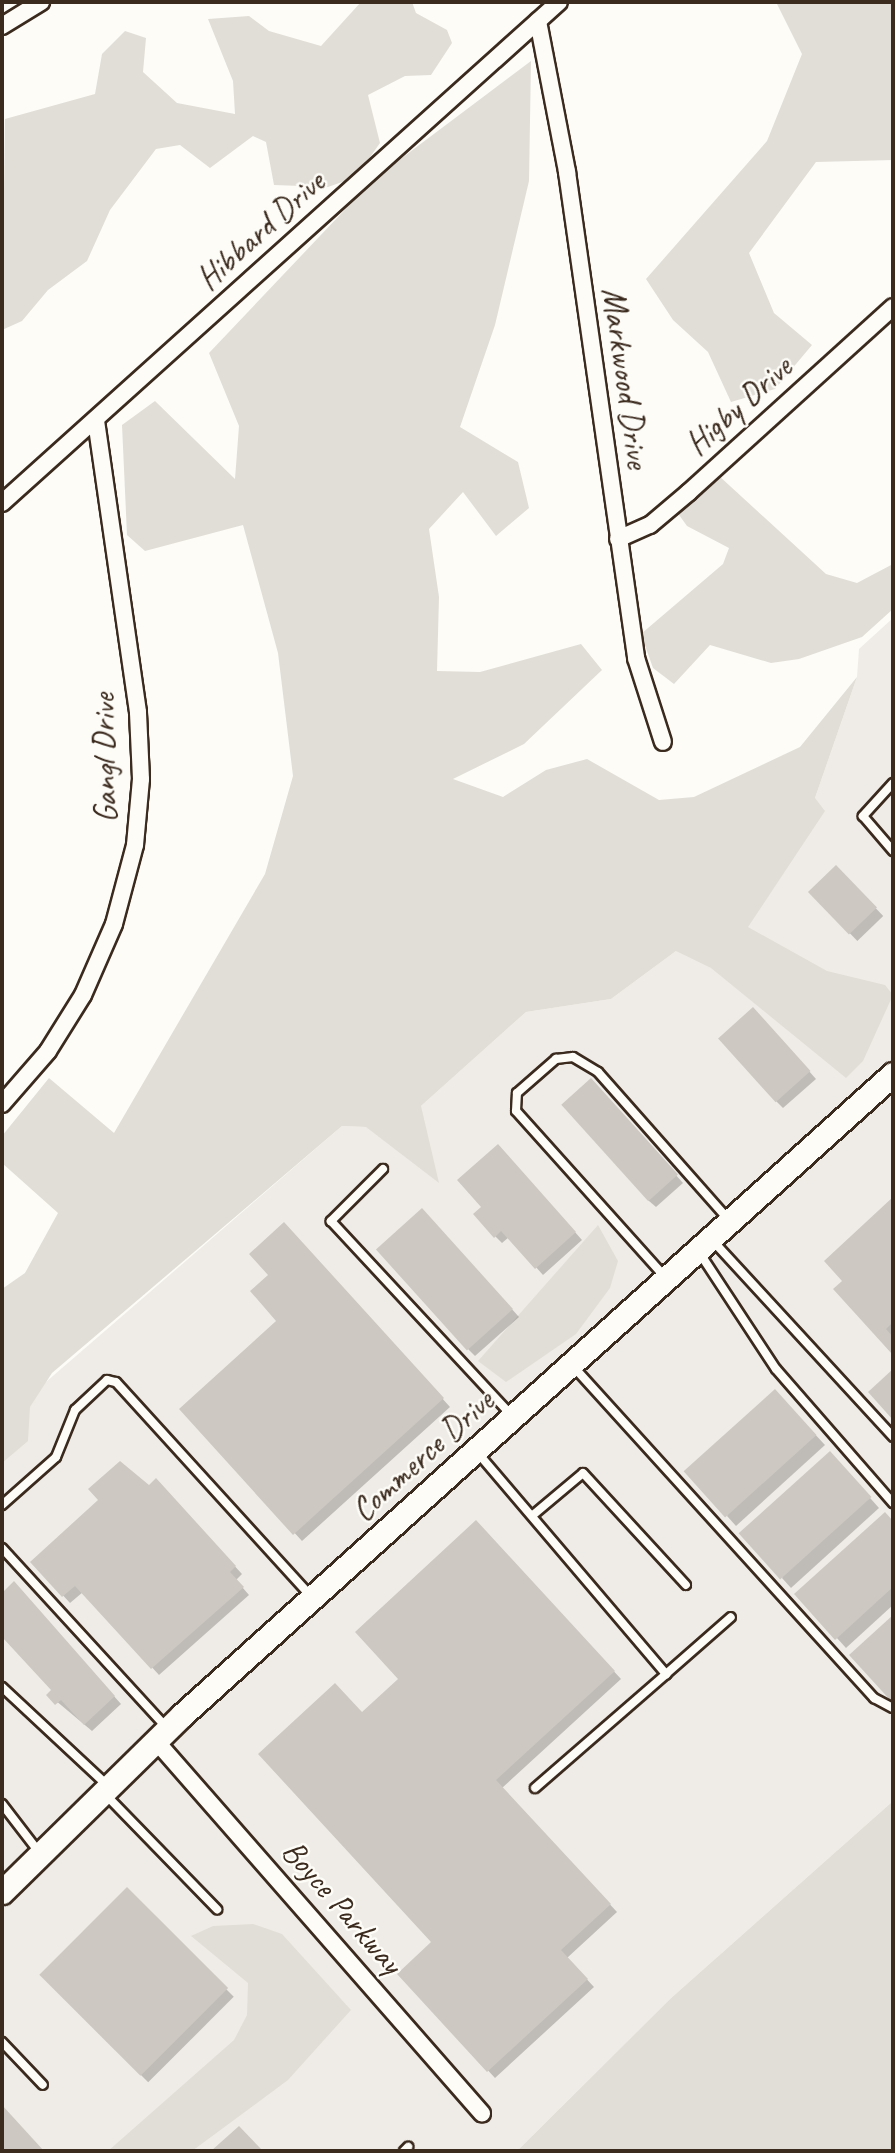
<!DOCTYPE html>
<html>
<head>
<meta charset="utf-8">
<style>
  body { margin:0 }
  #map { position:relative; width:895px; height:2153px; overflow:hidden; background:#fdfcf7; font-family:Caveat,sans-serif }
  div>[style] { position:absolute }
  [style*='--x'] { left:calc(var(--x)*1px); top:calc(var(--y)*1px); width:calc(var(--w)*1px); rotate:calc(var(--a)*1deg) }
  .built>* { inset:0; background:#efece7 }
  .green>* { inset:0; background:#e1ded7 }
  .shadow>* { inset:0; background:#0003; transform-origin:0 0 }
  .building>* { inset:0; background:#cdc8c2; transform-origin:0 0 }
  .roads { filter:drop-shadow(2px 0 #3b2a1e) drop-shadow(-2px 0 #3b2a1e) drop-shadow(0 2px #3b2a1e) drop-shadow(0 -2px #3b2a1e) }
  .lane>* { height:8px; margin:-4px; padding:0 4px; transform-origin:4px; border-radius:4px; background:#fdfcf7 }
  .street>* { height:16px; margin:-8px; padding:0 8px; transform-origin:8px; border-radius:8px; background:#fdfcf7 }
  .secondary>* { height:23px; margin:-11.5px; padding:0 11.5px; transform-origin:11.5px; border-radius:11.5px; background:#fdfcf7 }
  span { translate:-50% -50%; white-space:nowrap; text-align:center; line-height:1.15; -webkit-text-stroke:5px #fdfcf7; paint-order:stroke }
  .street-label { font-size:33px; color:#3b2a1e }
  .frame { position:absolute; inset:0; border:4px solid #3b2a1e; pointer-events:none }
</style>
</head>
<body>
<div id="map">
  <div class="built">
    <div style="clip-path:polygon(893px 618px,893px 1801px,670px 1999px,517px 2151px,2px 2151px,2px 1420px,342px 1126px,366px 1127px,421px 1106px,526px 1012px,611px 999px,676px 951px,815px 798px,857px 677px,859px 649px)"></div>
  </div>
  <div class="green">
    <div style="clip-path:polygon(361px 2px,412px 2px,416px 13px,447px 30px,452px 43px,431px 75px,405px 76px,368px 95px,380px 143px,356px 177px,328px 187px,274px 185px,266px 142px,253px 136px,210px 168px,180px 145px,156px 149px,110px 210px,87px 261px,48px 290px,22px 321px,2px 330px,5px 119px,95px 94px,102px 54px,125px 31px,146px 38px,143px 72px,177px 103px,235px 114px,233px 81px,208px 19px,249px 16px,269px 31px,321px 46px)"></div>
    <div style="clip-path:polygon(776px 2px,893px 2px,893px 160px,816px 162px,749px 253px,774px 313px,812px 345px,775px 389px,731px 402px,708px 352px,673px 320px,646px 279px,767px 141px,802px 54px)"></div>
    <div style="clip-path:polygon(531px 61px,529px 181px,495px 325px,460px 427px,518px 462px,529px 508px,496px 536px,463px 492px,429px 529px,439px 597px,437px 671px,480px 672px,581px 644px,602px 670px,524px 744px,453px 779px,503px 797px,546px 770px,587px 759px,659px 800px,694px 797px,800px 747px,857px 677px,815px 798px,825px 811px,748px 927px,827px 971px,885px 985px,893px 995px,863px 1061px,846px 1078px,711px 968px,676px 951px,611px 999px,526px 1012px,421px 1106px,439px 1183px,366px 1127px,342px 1126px,52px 1373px,30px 1407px,28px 1441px,2px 1463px,2px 1289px,25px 1273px,58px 1213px,2px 1163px,2px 1136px,49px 1078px,114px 1133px,265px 874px,293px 776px,278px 653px,243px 525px,145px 551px,127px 535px,122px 425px,155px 401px,235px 479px,239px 426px,209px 353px,374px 179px)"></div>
    <div style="clip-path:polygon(718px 475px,826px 574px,857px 583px,893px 564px,893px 609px,862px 637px,799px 659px,771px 663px,710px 645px,674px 684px,653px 668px,641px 634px,723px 564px,729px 548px,687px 526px,677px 512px)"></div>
    <div style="clip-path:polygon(598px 1225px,618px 1261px,610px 1288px,576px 1334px,506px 1382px,478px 1361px)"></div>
    <div style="clip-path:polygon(893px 1801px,893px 2151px,517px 2151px,670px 1999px)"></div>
    <div style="clip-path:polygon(253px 1924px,282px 1934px,351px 2010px,288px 2080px,192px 2151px,108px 2151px,234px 2040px,247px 2015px,248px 1983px,191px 1936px,213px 1926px)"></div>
  </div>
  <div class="shadow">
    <div style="left:836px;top:867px;width:68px;height:36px;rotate:46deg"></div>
    <div style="clip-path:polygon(760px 1016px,816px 1079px,783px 1108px,776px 1101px)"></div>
    <div style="clip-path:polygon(598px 1088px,683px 1183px,656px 1207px,649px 1201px)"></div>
    <div style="clip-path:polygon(505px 1153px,582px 1240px,543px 1275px,509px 1237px,502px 1243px,495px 1236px,484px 1207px)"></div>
    <div style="clip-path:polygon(893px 1200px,891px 1337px,893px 1352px,835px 1289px,844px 1281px,826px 1261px)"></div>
    <div style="clip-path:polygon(429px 1217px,519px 1317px,475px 1356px,468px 1349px)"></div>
    <div style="clip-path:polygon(291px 1231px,450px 1407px,302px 1541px,181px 1409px,279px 1321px,271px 1275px)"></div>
    <div style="clip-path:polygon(784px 1401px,825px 1445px,736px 1526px,727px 1516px)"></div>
    <div style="clip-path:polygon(839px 1463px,879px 1508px,791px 1588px,782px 1578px)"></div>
    <div style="clip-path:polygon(149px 1487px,163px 1488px,242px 1574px,236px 1580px,249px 1595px,159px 1675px,83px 1592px,70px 1603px,32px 1562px)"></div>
    <div style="clip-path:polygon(885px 1514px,893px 1522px,893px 1605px,846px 1648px,797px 1594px)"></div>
    <div style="clip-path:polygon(483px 1529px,621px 1679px,502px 1788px,617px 1912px,567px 1958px,594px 1987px,495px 2078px,399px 1974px,434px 1942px,363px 1714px,401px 1679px)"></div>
    <div style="clip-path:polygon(14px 1584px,121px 1704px,92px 1731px,49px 1695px,54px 1691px,2px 1634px,2px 1595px)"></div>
    <div style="left:127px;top:1890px;width:151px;height:121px;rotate:45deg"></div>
  </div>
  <div class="building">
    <div style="left:836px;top:865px;width:59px;height:39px;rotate:46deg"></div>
    <div style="left:753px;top:1007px;width:86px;height:47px;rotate:48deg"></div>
    <div style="left:591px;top:1078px;width:130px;height:40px;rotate:48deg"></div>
    <div style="clip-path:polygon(498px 1144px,576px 1232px,535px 1269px,501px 1231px,494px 1238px,473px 1214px,481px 1207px,457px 1180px)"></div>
    <div style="clip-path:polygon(893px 1197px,893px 1322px,886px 1329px,893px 1337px,892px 1354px,833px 1289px,842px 1281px,824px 1261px)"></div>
    <div style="left:422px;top:1208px;width:136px;height:62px;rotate:48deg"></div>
    <div style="clip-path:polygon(284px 1222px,444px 1398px,293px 1535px,179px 1409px,276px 1321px,250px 1291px,268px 1275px,249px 1254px)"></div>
    <div style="clip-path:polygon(893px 1369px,893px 1420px,868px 1392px)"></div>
    <div style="left:775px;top:1389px;width:62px;height:123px;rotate:48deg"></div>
    <div style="left:830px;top:1451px;width:62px;height:123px;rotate:48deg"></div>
    <div style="clip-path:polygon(120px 1461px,149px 1485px,156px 1478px,236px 1566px,230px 1572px,244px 1587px,151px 1669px,75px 1586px,62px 1597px,30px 1562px,98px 1500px,88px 1489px)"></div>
    <div style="clip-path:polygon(885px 1512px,893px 1521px,893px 1587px,835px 1640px,794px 1594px)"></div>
    <div style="clip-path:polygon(476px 1520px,615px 1671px,496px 1780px,611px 1904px,561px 1950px,588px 1979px,487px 2072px,397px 1974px,431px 1942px,258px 1754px,335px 1683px,362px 1712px,398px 1679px,355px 1632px)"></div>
    <div style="clip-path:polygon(14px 1581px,115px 1696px,84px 1725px,61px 1700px,55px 1705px,46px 1695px,51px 1690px,2px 1637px,2px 1593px)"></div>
    <div style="clip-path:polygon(893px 1615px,893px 1699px,891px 1701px,849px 1655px)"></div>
    <div style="left:127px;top:1887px;width:143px;height:124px;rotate:45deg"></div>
    <div style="clip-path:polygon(2px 2105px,44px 2151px,2px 2151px)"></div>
    <div style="clip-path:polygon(239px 2126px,263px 2151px,211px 2151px)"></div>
  </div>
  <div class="roads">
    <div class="lane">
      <div style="--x:893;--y:783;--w:45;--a:132.3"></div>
      <div style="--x:863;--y:816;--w:46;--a:49.4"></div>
      <div style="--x:383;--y:1169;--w:74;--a:135"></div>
      <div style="--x:331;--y:1221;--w:266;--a:47.1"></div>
      <div style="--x:713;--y:1241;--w:266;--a:47.4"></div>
      <div style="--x:699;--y:1252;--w:140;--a:56.7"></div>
      <div style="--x:776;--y:1369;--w:178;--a:48.9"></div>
      <div style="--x:665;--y:1277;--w:223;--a:-131.9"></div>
      <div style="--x:516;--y:1111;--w:18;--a:-87"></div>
      <div style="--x:517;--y:1093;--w:52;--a:-41.1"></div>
      <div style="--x:556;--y:1059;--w:17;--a:-7"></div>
      <div style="--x:573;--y:1057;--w:29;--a:31"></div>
      <div style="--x:598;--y:1072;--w:198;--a:48.5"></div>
      <div style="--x:572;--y:1365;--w:450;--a:47.8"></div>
      <div style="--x:874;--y:1698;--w:21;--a:28"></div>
      <div style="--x:477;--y:1452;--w:292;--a:49.6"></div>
      <div style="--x:666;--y:1674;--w:86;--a:-41.2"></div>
      <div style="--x:2;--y:1505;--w:72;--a:-41.6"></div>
      <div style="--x:56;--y:1457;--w:51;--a:-68"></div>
      <div style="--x:75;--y:1410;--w:44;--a:-43.2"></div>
      <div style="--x:107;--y:1380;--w:9;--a:13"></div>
      <div style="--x:116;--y:1382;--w:290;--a:47.7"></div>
      <div style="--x:533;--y:1515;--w:65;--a:-40"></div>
      <div style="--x:583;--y:1473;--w:152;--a:47.4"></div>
      <div style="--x:2;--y:1548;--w:243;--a:47.5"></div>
      <div style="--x:2;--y:1687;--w:144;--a:43"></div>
      <div style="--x:535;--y:1788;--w:174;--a:-41"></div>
      <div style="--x:105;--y:1794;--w:161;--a:45.8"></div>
      <div style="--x:2;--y:1804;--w:61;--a:52.4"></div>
      <div style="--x:2;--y:2042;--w:59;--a:46.4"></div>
      <div style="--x:404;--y:2151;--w:6;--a:-45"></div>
    </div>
    <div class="street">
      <div style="--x:538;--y:21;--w:154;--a:79.1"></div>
      <div style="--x:567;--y:172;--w:491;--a:81.9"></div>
      <div style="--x:636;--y:658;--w:88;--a:72.2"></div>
      <div style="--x:2;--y:26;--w:46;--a:-31.6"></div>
      <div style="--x:2;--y:503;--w:749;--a:-41.97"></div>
      <div style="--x:618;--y:539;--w:35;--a:-24"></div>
      <div style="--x:650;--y:525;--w:51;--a:-40.2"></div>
      <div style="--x:689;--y:492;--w:275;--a:-42.2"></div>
      <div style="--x:2;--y:1104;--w:70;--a:-49"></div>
      <div style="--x:48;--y:1051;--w:66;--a:-58"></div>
      <div style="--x:83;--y:995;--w:77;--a:-66.4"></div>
      <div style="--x:114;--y:924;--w:82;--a:-75.1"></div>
      <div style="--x:135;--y:845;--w:66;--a:-84.8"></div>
      <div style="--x:141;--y:779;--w:67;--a:-92.6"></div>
      <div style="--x:138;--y:712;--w:296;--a:-98.2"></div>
      <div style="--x:156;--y:1741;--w:495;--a:48.8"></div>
    </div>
    <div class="secondary">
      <div style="--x:2;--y:1892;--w:252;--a:-44.5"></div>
      <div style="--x:182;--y:1715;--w:957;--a:-42.04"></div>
    </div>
  </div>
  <div class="street-label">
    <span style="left:261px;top:231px;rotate:-42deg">Hibbard Drive</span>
    <span style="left:625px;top:378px;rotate:82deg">Markwood Drive</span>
    <span style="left:739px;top:406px;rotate:-42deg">Higby Drive</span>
    <span style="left:105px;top:758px;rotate:-91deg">Gangl Drive</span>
    <span style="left:423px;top:1456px;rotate:-42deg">Commerce Drive</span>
    <span style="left:342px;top:1907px;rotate:49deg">Boyce Parkway</span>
  </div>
  <div class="frame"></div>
</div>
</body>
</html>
